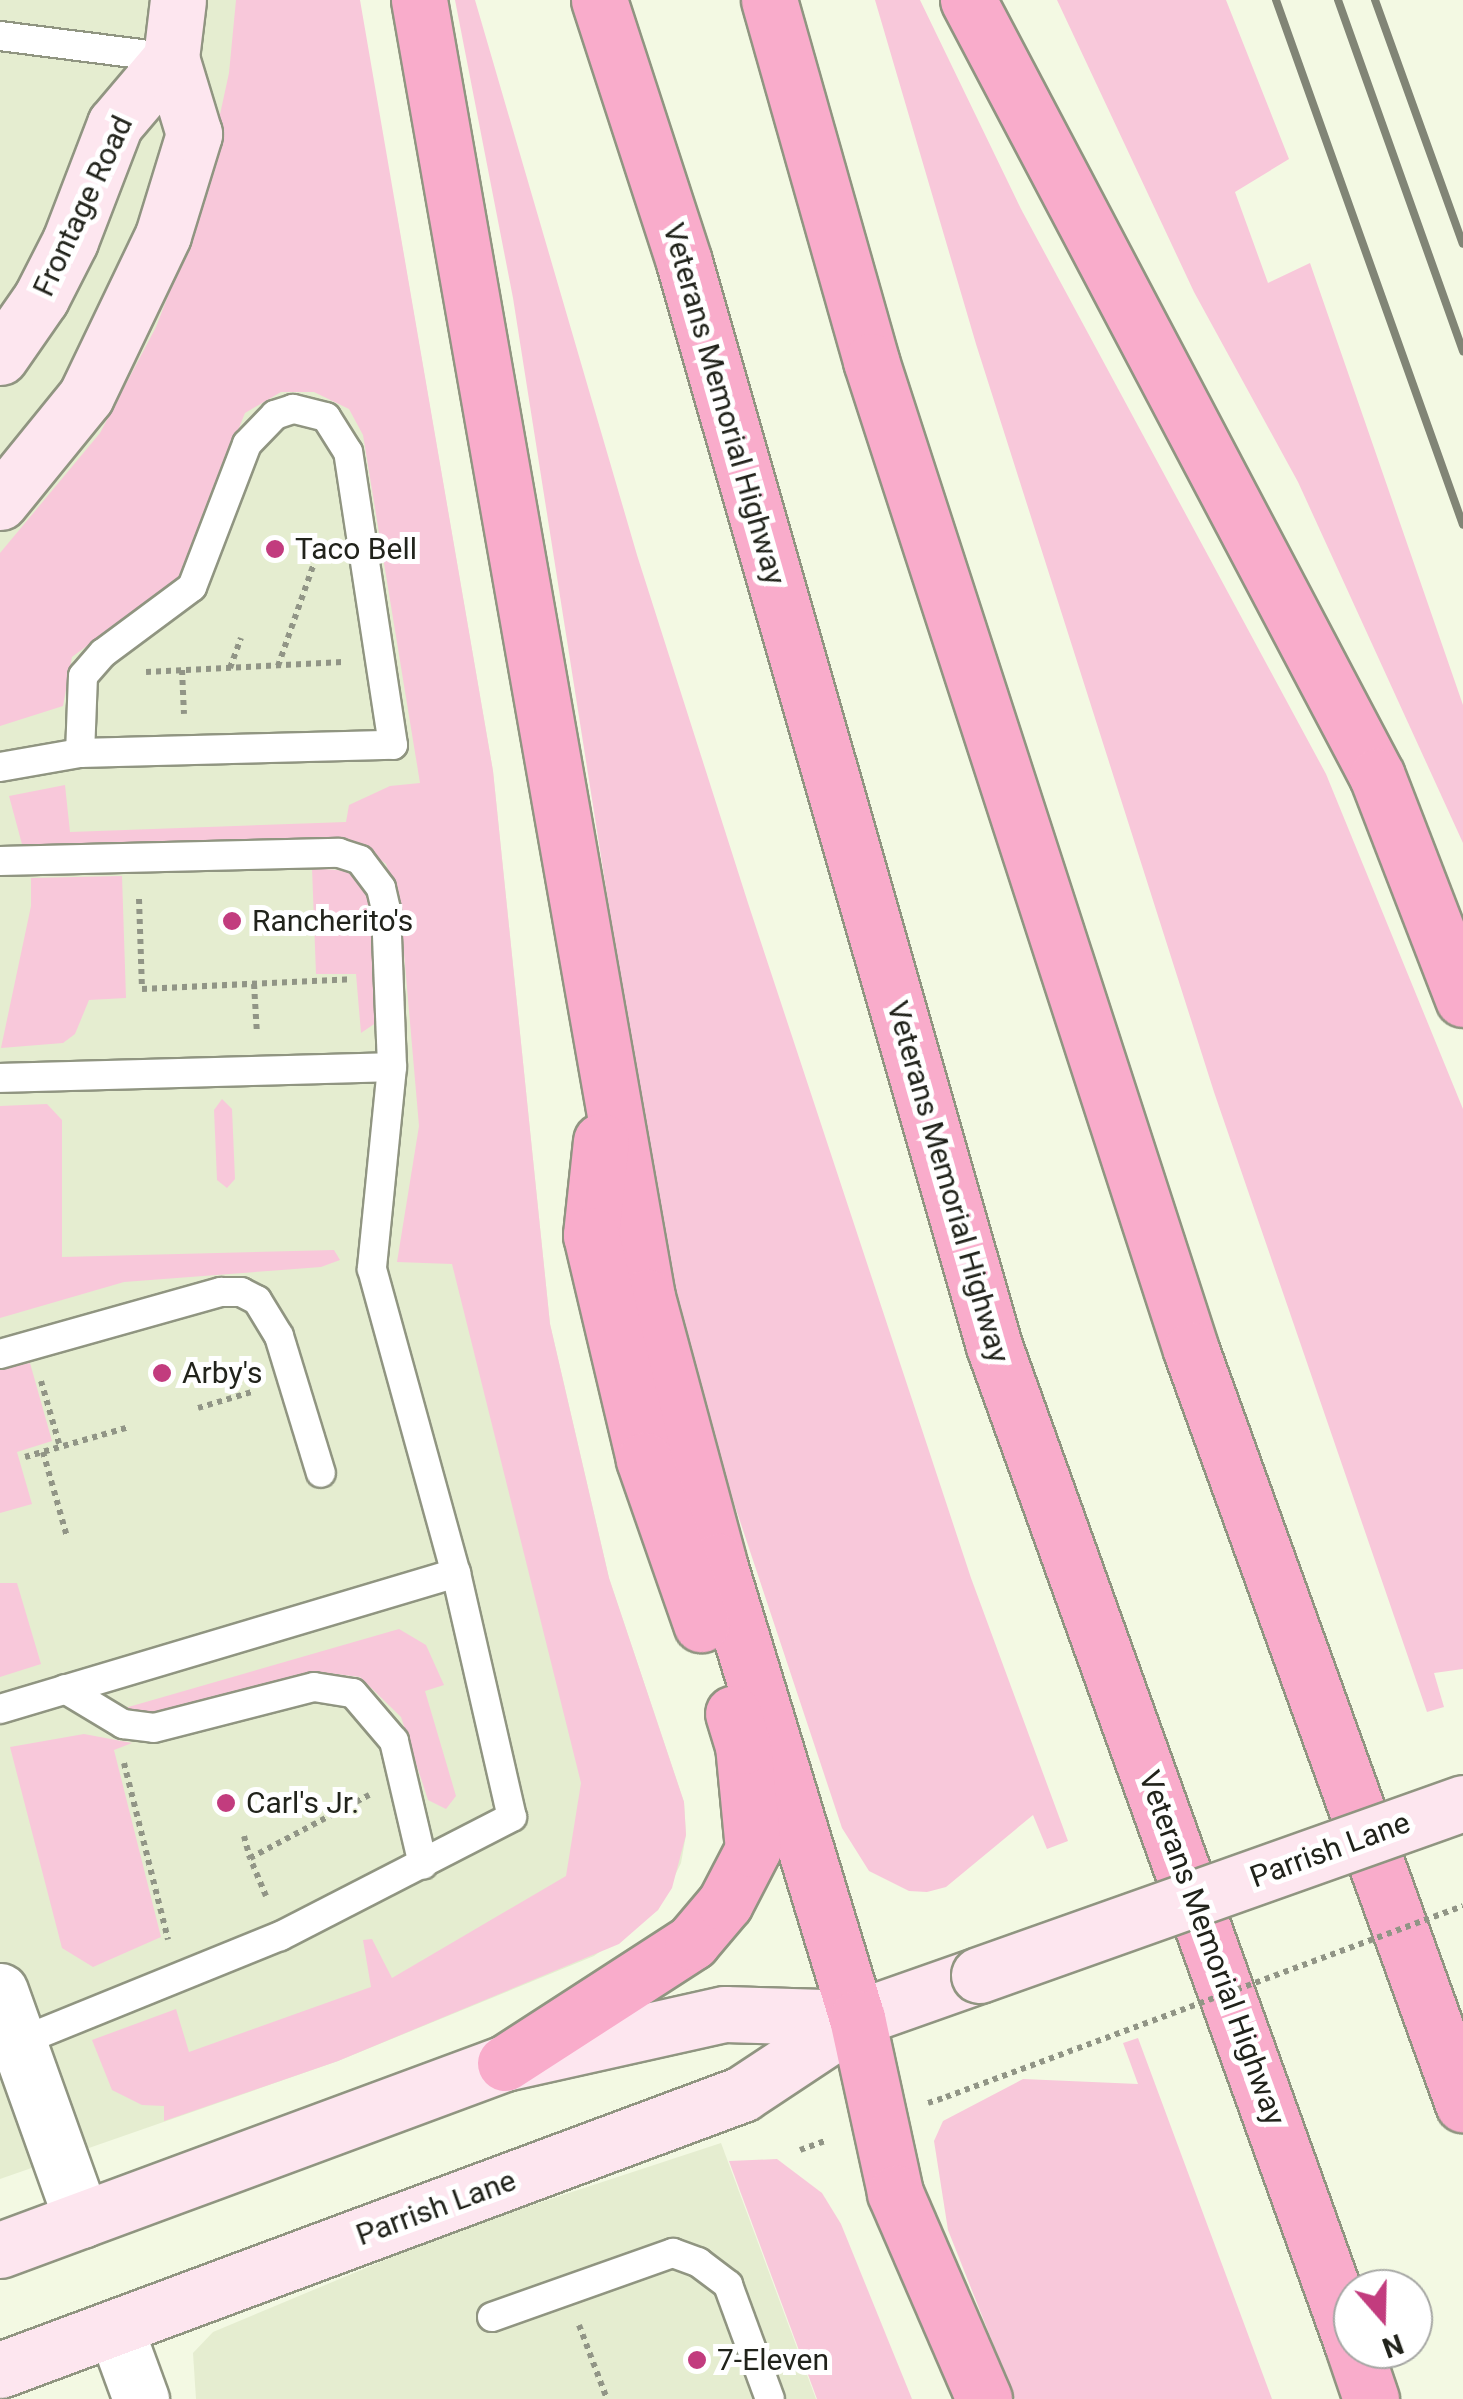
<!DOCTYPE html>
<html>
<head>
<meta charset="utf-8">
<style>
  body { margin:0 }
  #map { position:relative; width:1463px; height:2399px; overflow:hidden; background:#f3f9e3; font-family:Roboto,sans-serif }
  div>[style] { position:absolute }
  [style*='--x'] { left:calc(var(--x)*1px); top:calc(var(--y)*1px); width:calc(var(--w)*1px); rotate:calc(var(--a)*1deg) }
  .built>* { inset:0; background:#e5edd0 }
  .green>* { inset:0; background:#f8c8da }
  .path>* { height:6px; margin-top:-3px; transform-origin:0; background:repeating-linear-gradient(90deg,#919586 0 5px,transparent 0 10px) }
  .roads { filter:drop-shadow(2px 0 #909581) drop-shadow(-2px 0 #909581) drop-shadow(0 2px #909581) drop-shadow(0 -2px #909581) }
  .lane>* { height:28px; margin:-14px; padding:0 14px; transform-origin:14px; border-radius:14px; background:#fff }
  .street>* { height:55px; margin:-27.5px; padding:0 27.5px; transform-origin:27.5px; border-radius:27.5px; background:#fff }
  .secondary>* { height:55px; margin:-27.5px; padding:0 27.5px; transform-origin:27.5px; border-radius:27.5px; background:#fde6ef }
  .highway>* { height:55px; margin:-27.5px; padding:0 27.5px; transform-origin:27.5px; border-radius:27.5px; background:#f9accb }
  .rail>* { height:8px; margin:-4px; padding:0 4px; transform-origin:4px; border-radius:4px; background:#818576 }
  .path-bridge>* { height:6px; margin-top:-3px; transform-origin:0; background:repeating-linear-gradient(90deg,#919586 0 5px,transparent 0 10px) }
  .bridges { filter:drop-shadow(2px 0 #909581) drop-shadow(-2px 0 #909581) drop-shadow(0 2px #909581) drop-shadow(0 -2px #909581) }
  .secondary-bridge>* { height:55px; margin:-27.5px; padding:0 27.5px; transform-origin:27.5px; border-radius:27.5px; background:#fde6ef }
  .dots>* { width:28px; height:28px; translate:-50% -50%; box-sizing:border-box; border:5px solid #fff; border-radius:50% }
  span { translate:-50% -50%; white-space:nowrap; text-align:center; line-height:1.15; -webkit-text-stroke:10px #fff; paint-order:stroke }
  .street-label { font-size:30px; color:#21231b }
  .poi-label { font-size:30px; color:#21231b }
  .left { translate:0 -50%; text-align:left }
  .north { position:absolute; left:1333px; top:2269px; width:100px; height:100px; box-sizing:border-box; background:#fff; border:2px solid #a6a7a4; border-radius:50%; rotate:160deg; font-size:28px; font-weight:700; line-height:40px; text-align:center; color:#21231b }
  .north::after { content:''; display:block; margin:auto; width:35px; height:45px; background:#c23c7e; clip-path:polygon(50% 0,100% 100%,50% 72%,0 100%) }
</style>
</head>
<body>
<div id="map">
  <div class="built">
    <div style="clip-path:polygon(0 0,263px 0,395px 205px,493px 771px,550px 1324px,609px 1578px,684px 1802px,686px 1835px,681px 1863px,658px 1910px,594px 1956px,338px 2061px,0 2179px)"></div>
    <div style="clip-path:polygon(721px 2143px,816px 2399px,196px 2399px,193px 2353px,213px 2332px,459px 2229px)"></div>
  </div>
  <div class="green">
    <div style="clip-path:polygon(236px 0,360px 0,493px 771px,550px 1324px,609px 1578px,684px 1802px,686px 1835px,672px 1888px,658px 1910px,619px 1944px,338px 2061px,164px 2121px,164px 2106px,142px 2105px,112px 2090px,92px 2040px,176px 2009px,189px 2052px,371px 1987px,363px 1940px,372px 1939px,392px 1978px,566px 1876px,581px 1783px,452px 1264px,397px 1262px,419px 1126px,400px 907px,386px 864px,360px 844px,322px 837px,23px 848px,9px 796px,65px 785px,70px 832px,346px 822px,349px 805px,390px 786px,420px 783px,363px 435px,349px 409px,314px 392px,281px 392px,245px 413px,178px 578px,72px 657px,63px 706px,0 726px,0 553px,100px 433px,156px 327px,197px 220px,229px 73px)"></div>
    <div style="clip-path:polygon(455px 0,475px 0,637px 555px,748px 903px,971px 1578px,1068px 1841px,1047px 1849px,1033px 1815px,946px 1887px,927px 1892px,909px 1891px,869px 1871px,842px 1828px,732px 1497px,667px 1275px,513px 298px)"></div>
    <div style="clip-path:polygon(875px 0,920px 0,1021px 209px,1326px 774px,1463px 1109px,1463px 1669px,1434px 1673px,1444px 1707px,1427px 1712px,1214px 1092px,976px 344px)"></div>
    <div style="clip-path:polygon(1057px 0,1226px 0,1289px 159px,1235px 192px,1268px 283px,1310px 263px,1463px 705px,1463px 843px,1298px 482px,1194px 292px)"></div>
    <div style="clip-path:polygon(312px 868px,348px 871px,368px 891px,380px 1020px,361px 1033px,356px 974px,316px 974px)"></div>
    <div style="clip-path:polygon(122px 876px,126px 998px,89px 1000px,75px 1034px,63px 1043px,1px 1048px,31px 906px,31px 878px)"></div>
    <div style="clip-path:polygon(222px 1099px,232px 1109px,235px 1179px,227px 1188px,217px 1180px,214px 1110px)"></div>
    <div style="clip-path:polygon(47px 1104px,62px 1120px,62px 1257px,334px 1250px,340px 1260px,321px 1267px,124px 1282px,0 1318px,0 1106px)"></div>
    <div style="clip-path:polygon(30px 1363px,52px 1441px,17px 1452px,32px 1504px,0 1513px,0 1369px)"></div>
    <div style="clip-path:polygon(17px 1583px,41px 1664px,0 1677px,0 1583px)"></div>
    <div style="clip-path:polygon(399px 1629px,426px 1645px,444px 1685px,425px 1691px,456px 1796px,446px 1809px,428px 1800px,401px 1717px,360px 1677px,312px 1671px,176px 1713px,118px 1710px)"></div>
    <div style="clip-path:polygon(84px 1734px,132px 1743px,114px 1750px,161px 1937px,93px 1967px,62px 1948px,10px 1747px)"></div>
    <div style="clip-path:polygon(1138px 2038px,1272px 2399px,1015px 2399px,948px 2230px,934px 2141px,943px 2121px,1023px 2079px,1138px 2084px,1123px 2043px)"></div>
    <div style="clip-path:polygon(777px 2159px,822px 2193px,841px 2224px,912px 2399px,817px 2399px,729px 2161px)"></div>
  </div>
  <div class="path">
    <div style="--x:278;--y:666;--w:124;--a:-70.7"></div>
    <div style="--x:230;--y:668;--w:32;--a:-70"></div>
    <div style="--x:182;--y:670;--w:44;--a:87.4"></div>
    <div style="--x:146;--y:672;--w:197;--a:-2.9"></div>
    <div style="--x:139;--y:899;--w:90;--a:88.1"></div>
    <div style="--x:142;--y:989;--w:209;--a:-2.7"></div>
    <div style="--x:254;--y:984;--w:50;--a:86.6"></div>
    <div style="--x:41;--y:1381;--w:69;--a:73.9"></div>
    <div style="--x:198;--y:1408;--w:59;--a:-16.6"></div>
    <div style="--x:43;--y:1452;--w:88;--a:74.2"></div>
    <div style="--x:25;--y:1457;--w:108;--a:-16.1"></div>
    <div style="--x:124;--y:1763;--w:182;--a:76"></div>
    <div style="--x:244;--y:1836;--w:23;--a:75"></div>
    <div style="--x:266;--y:1896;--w:41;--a:-112.8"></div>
    <div style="--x:250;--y:1858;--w:135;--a:-27.9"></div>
    <div style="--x:928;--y:2103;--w:19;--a:-18"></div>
    <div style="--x:800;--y:2150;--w:29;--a:-20"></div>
    <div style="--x:579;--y:2325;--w:79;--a:69.3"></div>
  </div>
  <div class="roads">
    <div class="lane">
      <div style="--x:0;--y:36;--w:172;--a:7.3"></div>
      <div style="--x:0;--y:767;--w:81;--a:-9.9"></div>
      <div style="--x:80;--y:753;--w:313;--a:-1.5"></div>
      <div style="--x:393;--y:745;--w:296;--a:-98.7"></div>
      <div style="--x:348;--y:452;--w:41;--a:-122.2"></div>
      <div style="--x:326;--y:417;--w:34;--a:-166"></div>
      <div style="--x:293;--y:409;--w:19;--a:162"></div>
      <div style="--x:275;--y:415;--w:40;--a:134"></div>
      <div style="--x:247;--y:444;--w:153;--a:111"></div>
      <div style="--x:192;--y:587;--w:111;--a:143.4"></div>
      <div style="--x:103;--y:653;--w:30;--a:131"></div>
      <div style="--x:83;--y:676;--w:77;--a:92.2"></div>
      <div style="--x:0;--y:861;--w:339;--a:-1.4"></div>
      <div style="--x:339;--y:853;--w:22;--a:18"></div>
      <div style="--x:360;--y:860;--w:35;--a:53"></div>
      <div style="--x:381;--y:888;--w:23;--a:77"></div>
      <div style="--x:386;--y:910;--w:157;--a:87.8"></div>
      <div style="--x:0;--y:1078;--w:392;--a:-1.6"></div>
      <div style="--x:392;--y:1067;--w:203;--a:95.7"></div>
      <div style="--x:372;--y:1269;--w:315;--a:74.6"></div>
      <div style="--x:0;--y:1354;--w:230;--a:-15.7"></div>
      <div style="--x:221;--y:1292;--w:20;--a:0"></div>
      <div style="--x:241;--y:1292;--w:18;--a:27"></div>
      <div style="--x:257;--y:1300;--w:42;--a:58.6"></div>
      <div style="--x:279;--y:1336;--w:143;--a:73"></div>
      <div style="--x:65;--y:1689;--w:68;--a:31.1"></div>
      <div style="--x:123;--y:1724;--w:31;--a:7"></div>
      <div style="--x:154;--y:1728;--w:165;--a:-14.4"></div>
      <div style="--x:314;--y:1687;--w:39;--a:9"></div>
      <div style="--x:353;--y:1693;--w:63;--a:49.5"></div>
      <div style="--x:394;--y:1741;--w:127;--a:76.8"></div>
      <div style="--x:0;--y:1709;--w:476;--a:-16.6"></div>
      <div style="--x:456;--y:1573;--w:250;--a:77.1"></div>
      <div style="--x:512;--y:1817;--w:261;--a:152.8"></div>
      <div style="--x:280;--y:1936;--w:284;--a:157.9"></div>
      <div style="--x:492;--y:2317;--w:192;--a:-19.5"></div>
      <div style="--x:673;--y:2253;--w:27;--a:20"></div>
      <div style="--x:698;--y:2262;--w:38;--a:37"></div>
      <div style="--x:728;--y:2285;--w:121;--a:69.8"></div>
    </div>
    <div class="street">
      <div style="--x:0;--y:1991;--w:243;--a:70.3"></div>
      <div style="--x:115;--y:2328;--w:76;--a:69.9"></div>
    </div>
    <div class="secondary">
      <div style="--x:0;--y:357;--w:72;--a:-55.2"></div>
      <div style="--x:41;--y:298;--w:64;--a:-63"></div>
      <div style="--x:70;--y:241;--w:125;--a:-69"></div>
      <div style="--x:115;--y:124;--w:87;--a:-49.7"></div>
      <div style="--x:0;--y:502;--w:136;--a:-50.9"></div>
      <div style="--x:86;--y:396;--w:178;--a:-64.4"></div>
      <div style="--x:163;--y:235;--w:106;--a:-72.9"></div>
      <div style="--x:194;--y:134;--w:79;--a:-106.8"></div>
      <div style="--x:171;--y:58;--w:58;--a:-83.1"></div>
      <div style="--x:0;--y:2250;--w:539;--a:-20.32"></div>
      <div style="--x:505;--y:2063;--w:225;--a:-12.6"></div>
      <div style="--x:725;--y:2014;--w:132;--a:1.7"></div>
      <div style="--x:0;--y:2370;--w:792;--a:-20.4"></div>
      <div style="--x:742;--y:2094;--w:138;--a:-33.5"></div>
      <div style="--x:857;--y:2018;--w:129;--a:-19.4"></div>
    </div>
    <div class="highway">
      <div style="--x:419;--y:0;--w:1317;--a:80.03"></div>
      <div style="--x:647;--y:1297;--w:273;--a:74.9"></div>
      <div style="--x:718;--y:1561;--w:478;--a:73.1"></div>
      <div style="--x:857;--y:2018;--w:179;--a:77.7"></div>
      <div style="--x:895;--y:2193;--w:224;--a:66.6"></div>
      <div style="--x:599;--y:0;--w:275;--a:72"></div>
      <div style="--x:684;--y:262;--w:1127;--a:74.04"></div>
      <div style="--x:994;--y:1346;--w:1062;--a:70.25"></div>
      <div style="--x:769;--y:0;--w:375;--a:74.2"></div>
      <div style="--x:871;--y:361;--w:1039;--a:72.07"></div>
      <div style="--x:1191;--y:1350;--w:802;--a:70.16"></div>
      <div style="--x:968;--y:0;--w:877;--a:62.21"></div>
      <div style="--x:1377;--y:776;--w:239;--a:68.9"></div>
      <div style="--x:601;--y:1141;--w:95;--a:96.1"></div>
      <div style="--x:591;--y:1235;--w:231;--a:76.7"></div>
      <div style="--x:644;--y:1460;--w:174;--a:70.8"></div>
      <div style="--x:505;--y:2063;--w:223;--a:-32.9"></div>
      <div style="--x:692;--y:1942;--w:51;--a:-49.8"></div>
      <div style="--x:725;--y:1903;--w:61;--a:-62.6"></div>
      <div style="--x:753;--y:1849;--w:103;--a:-95.5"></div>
      <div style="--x:743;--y:1746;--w:34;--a:-107"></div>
      <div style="--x:1354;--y:2349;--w:53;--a:71.2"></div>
    </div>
  </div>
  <div class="rail">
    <div style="--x:1276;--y:0;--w:557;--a:70.39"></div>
    <div style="--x:1338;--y:0;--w:373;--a:70.4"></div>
    <div style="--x:1375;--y:0;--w:259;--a:70.2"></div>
  </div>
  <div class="path-bridge">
    <div style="--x:946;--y:2097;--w:551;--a:-20.28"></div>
  </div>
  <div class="bridges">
    <div class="secondary-bridge">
      <div style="--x:979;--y:1975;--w:514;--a:-19.56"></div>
    </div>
  </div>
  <div class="dots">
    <div style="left:275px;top:549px;background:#c23c7e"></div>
    <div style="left:232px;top:921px;background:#c23c7e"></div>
    <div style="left:162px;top:1373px;background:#c23c7e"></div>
    <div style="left:226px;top:1803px;background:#c23c7e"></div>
    <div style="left:697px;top:2360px;background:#c23c7e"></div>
  </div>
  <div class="street-label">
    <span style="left:83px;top:206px;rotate:-65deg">Frontage Road</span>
    <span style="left:724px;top:404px;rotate:74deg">Veterans Memorial Highway</span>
    <span style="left:948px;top:1182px;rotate:74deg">Veterans Memorial Highway</span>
    <span style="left:1330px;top:1850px;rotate:-20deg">Parrish Lane</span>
    <span style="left:1212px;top:1948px;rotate:70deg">Veterans Memorial Highway</span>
    <span style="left:436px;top:2208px;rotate:-20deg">Parrish Lane</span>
  </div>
  <div class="poi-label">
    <span class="left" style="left:295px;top:549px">Taco Bell</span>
    <span class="left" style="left:252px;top:921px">Rancherito's</span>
    <span class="left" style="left:182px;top:1373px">Arby's</span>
    <span class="left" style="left:246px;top:1803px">Carl's Jr.</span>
    <span class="left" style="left:717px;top:2360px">7-Eleven</span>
  </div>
  <div class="north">N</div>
</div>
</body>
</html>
